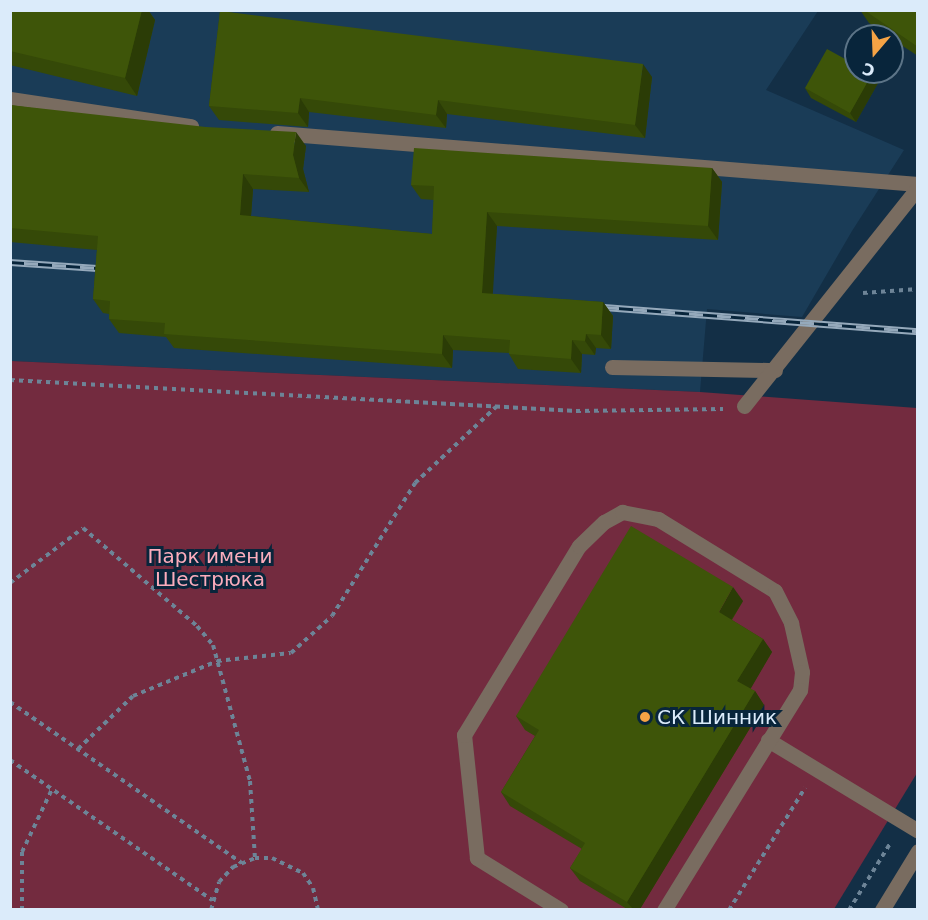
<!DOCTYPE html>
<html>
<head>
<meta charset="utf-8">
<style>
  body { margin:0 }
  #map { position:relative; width:928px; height:920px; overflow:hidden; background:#132f46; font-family:"DejaVu Sans",sans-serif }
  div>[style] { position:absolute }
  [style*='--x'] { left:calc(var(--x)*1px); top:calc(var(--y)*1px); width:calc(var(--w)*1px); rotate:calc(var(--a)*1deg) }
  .built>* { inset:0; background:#1a3c57 }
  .green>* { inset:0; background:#732b3f }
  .path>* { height:4px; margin-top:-2px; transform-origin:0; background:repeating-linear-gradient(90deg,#6d8497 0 4.5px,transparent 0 9px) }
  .service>* { height:15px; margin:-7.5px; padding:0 7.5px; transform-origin:7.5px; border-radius:7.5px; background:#796c60 }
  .tertiary>* { height:15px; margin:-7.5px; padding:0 7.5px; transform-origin:7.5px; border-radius:7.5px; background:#796c60 }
  .rail>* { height:7px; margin-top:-3.5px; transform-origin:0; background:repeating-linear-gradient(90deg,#08253b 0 14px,#95a9bb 0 28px); box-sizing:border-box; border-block:2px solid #95a9bb }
  .wall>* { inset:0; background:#354908 }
  .shaded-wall>* { inset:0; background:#2b3c06 }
  .building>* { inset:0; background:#3e5509 }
  .dots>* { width:16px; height:16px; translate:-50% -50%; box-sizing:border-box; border:3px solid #08253b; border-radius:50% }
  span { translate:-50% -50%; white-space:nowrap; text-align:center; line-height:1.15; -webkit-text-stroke:6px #08253b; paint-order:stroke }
  .park-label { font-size:20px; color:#fbacbc }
  .poi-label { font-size:20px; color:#dbebfa }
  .left { translate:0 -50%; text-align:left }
  .frame { position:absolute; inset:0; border:12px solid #dbebfa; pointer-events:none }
  .north { position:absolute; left:844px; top:24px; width:60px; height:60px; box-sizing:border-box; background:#08253b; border:2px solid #5c7487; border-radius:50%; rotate:199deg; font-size:16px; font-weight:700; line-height:24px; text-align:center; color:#dbebfa }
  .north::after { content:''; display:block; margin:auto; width:21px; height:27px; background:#f5a345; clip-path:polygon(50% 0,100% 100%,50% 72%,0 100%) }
</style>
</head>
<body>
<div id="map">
  <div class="built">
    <div style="clip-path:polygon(11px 11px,818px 11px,766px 90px,904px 150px,852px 231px,802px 317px,707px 309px,700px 392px,11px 361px)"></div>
  </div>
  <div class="green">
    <div style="clip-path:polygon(11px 361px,700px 392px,917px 408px,917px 773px,834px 909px,11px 910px)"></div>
  </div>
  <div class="path">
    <div style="--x:863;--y:293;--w:55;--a:-4.2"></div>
    <div style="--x:10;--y:380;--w:567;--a:3.13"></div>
    <div style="--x:576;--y:411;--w:147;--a:-0.8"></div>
    <div style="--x:10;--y:583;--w:91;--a:-37"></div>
    <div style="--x:83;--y:528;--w:150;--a:40.7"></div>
    <div style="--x:197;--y:626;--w:25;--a:50"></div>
    <div style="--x:213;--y:645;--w:141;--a:74.8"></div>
    <div style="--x:250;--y:781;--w:77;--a:86.3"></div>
    <div style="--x:10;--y:702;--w:282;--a:34.8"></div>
    <div style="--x:78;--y:749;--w:76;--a:-43.9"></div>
    <div style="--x:133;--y:696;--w:91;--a:-22.6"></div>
    <div style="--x:217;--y:661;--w:74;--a:-6.2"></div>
    <div style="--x:291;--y:653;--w:55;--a:-42.1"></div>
    <div style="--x:332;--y:616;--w:157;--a:-58"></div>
    <div style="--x:415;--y:483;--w:111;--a:-43.2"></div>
    <div style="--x:10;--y:760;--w:246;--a:34.7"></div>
    <div style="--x:22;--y:910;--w:58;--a:-90"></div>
    <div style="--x:22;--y:852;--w:70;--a:-64.5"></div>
    <div style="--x:211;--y:910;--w:29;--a:-74"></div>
    <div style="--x:219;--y:882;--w:21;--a:-47"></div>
    <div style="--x:233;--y:867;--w:24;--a:-22"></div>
    <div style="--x:255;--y:858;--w:17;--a:0"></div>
    <div style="--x:272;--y:858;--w:34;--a:26"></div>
    <div style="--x:303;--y:873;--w:18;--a:56"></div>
    <div style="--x:313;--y:888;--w:23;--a:77"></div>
    <div style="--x:729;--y:910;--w:144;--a:-58.1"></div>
    <div style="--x:849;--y:910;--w:80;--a:-58.3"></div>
  </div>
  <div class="service">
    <div style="--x:10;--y:99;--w:183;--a:8.5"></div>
    <div style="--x:277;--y:133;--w:643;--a:4.55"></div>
    <div style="--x:612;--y:367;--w:163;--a:1.1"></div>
    <div style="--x:744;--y:406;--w:280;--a:-51.5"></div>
    <div style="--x:768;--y:740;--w:175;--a:31.2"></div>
    <div style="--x:561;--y:910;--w:99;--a:-148.2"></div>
    <div style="--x:477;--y:858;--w:124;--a:-96"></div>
    <div style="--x:464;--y:735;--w:221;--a:-58.7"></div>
    <div style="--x:579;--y:546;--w:35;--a:-44"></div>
    <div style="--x:604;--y:522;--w:21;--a:-29"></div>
    <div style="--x:622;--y:512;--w:37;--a:11"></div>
    <div style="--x:658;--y:519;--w:137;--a:31.6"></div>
    <div style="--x:775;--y:591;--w:36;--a:63"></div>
    <div style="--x:791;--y:623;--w:50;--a:77.3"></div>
    <div style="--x:802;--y:672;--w:18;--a:96"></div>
    <div style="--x:800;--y:690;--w:259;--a:121.7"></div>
  </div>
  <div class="tertiary">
    <div style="--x:882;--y:910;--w:69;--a:-58.6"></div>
  </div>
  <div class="rail">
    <div style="--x:10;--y:262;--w:102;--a:3.9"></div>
    <div style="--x:591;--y:306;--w:328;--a:4.4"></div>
  </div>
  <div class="wall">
    <div style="clip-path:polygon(10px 10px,148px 10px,155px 20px,137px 96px,10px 65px)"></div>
    <div style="clip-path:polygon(860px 10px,918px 10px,918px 56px,892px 39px,892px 36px,888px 36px,869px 23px)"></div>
    <div style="clip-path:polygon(220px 11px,652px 77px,645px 138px,447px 114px,446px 128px,309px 112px,308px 127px,219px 120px,209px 106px)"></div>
    <div style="clip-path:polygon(878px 83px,856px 122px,811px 98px,805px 88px)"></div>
    <div style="clip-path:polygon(10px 105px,306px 146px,303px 169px,309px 192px,253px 189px,251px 216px,432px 234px,434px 200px,421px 199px,411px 185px,712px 168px,722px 182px,718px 240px,497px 226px,492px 294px,603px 302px,613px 316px,611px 349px,596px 348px,595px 355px,582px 354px,581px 373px,518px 369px,509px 354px,509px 353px,453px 350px,452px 368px,174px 348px,166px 337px,119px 333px,109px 319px,109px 314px,103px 313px,93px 299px,97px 250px,10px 242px)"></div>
    <div style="clip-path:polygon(743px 601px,732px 620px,763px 639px,772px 652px,750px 689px,755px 691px,764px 705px,640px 909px,627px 909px,580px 881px,570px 868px,582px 849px,510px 806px,501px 792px,535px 736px,525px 730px,516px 716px)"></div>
  </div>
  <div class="shaded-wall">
    <div style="clip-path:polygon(142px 10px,148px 10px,155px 20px,137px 96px,125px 78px)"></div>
    <div style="clip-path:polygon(643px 64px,652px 77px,645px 138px,635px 125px)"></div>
    <div style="clip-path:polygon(872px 74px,878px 83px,856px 122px,850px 113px)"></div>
    <div style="clip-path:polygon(300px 98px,309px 112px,308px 127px,298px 113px)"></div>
    <div style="clip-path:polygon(438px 100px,447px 114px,446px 128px,436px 115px)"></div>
    <div style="clip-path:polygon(296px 132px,306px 146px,303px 169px,309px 192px,299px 178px,293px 155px)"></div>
    <div style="clip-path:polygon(712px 168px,722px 182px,718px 240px,708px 226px)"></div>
    <div style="clip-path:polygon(243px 174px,253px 189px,250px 229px,240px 215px)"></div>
    <div style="clip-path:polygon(487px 212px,497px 226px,492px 307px,482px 293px)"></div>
    <div style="clip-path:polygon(603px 302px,613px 316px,611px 349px,601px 335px)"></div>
    <div style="clip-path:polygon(586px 334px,596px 348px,595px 355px,585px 341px)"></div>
    <div style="clip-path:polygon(443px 335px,453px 350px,452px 368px,442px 354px)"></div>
    <div style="clip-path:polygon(572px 340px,582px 354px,581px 373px,571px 359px)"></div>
    <div style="clip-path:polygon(733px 587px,743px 601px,728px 625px,719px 612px)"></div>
    <div style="clip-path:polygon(763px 639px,772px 652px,747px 695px,737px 681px)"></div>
    <div style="clip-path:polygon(755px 691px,764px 705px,640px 909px,633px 909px,627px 902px)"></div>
  </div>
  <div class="building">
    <div style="clip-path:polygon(10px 10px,142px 10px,125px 78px,10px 51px)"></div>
    <div style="clip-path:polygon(864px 10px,918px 10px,918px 47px)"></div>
    <div style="clip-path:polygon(220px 11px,643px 64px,635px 125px,438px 100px,436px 115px,300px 98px,298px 113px,209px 106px)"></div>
    <div style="clip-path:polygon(827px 49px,856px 65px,856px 72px,869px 72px,872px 74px,850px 113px,805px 88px)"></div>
    <div style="clip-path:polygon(10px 105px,206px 127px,296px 132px,293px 155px,299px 178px,243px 174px,240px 215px,432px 234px,434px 186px,411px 185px,414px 148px,712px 168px,708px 226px,487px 212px,482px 293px,603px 302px,601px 335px,586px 334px,585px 341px,572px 340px,571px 359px,509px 354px,510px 340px,443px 335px,442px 354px,164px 334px,165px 323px,109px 319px,110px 301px,93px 299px,98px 236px,10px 228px)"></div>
    <div style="clip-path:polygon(631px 526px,733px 587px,719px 612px,763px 639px,737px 681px,755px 691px,627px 902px,570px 868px,585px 843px,501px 792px,539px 730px,516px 716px)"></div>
  </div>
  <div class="dots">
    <div style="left:645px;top:717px;background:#f5a345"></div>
  </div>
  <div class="park-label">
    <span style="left:210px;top:568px">Парк имени<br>Шестрюка</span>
  </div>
  <div class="poi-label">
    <span class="left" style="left:657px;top:717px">СК Шинник</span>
  </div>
  <div class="frame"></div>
  <div class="north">С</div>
</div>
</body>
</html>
